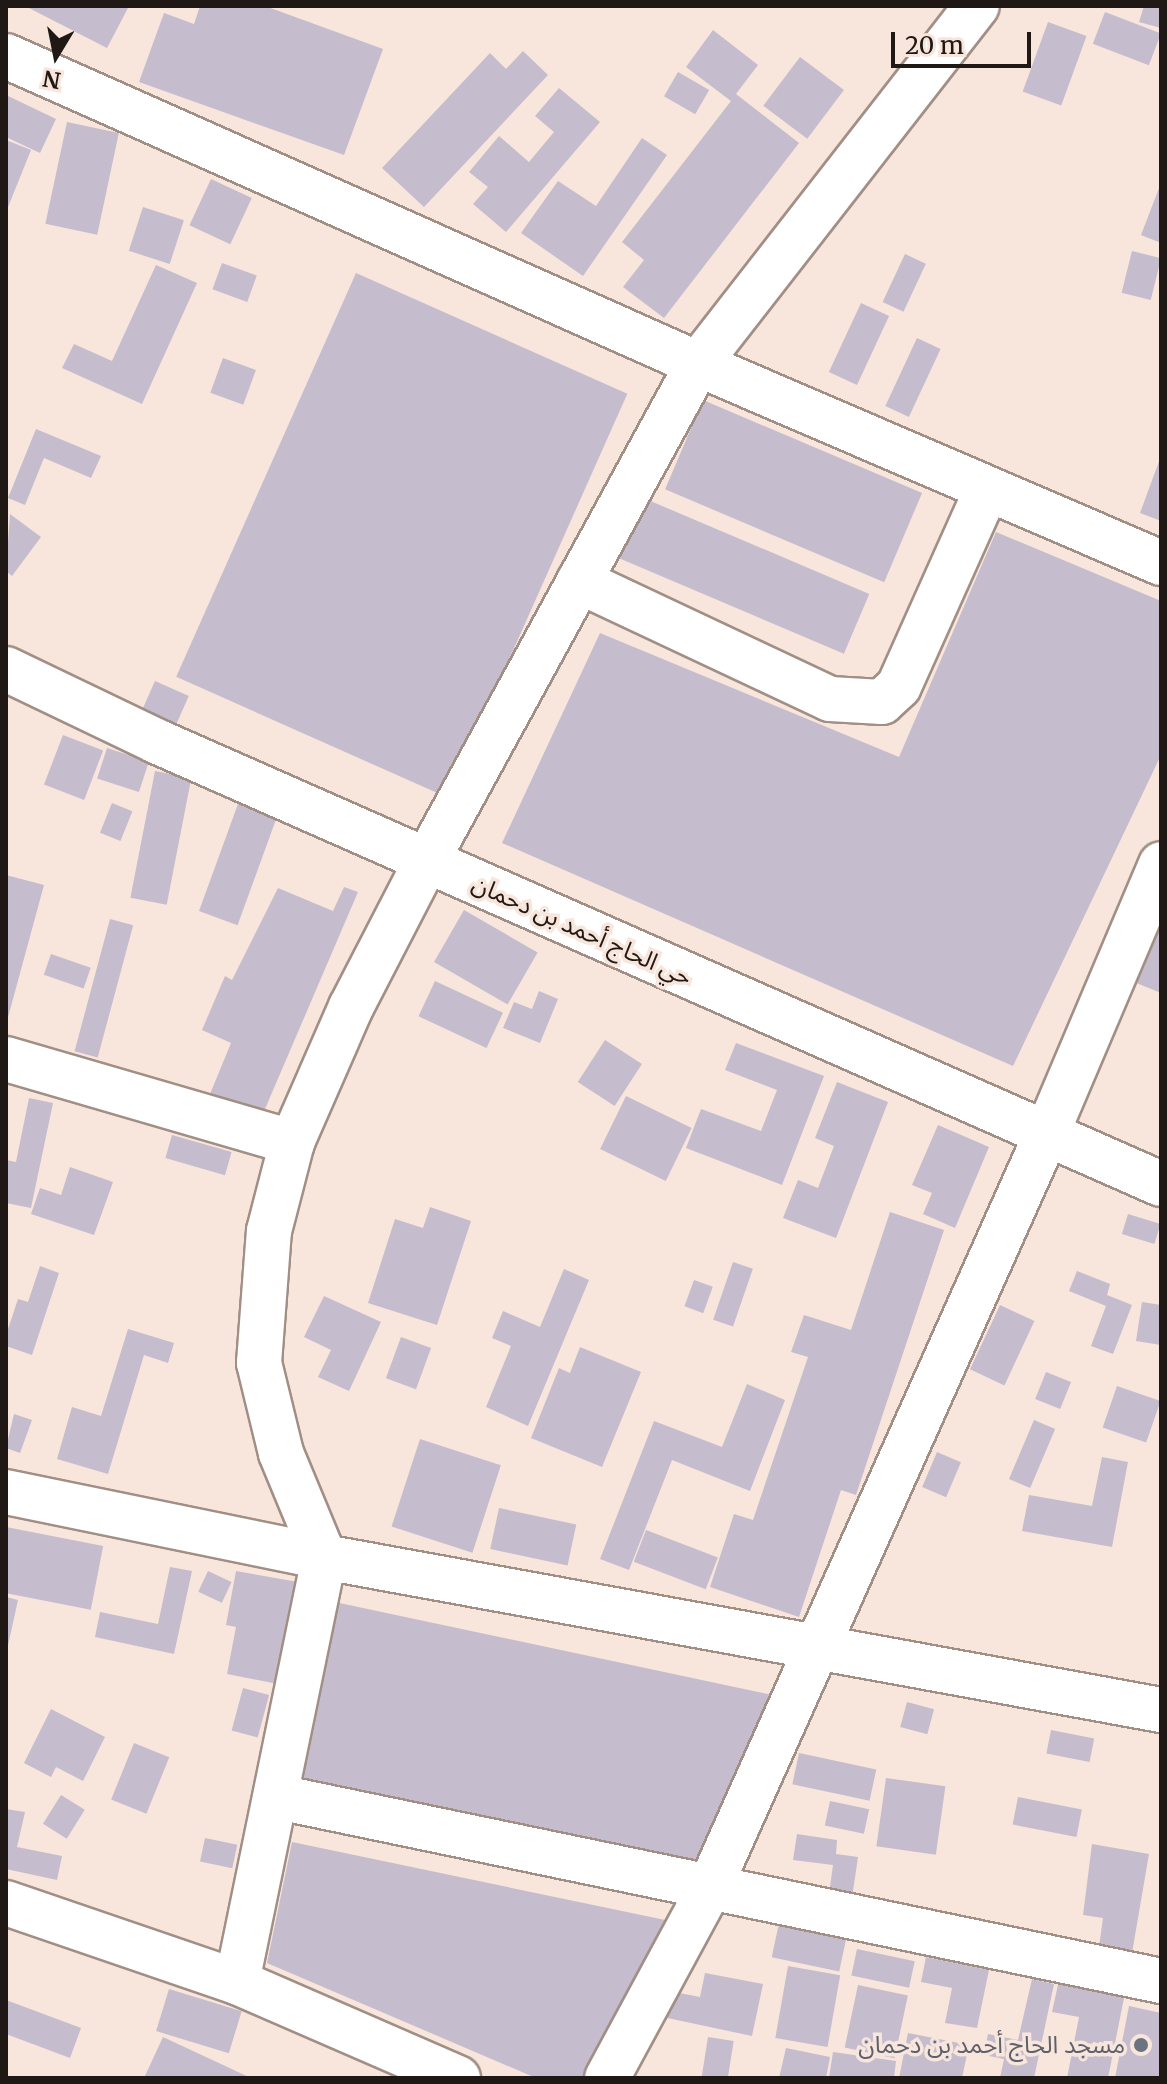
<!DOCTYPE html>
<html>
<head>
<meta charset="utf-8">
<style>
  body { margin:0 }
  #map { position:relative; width:1167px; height:2084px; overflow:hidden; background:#f8e5db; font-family:Merriweather,"Noto Sans Arabic",serif }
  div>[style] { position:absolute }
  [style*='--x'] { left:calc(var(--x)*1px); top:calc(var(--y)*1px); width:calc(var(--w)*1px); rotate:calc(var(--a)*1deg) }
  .building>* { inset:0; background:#c5bdce; transform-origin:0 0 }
  .roads { filter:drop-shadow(2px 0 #a18f86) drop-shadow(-2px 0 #a18f86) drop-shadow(0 2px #a18f86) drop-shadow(0 -2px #a18f86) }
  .street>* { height:44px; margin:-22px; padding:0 22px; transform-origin:22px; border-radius:22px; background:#fff }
  .dots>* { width:22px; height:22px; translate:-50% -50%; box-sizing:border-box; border:4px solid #f8e5db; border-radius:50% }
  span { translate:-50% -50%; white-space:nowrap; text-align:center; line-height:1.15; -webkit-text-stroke:7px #f8e5db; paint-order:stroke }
  .street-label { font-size:24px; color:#1f1814 }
  .worship-label { font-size:24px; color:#5b616d }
  .right { translate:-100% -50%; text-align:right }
  .frame { position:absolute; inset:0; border:8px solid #1f1814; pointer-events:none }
  .north { position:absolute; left:16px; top:16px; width:80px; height:80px; -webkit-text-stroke:6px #f8e5db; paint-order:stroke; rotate:190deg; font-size:22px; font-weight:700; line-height:32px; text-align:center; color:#1f1814 }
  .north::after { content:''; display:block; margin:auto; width:28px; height:36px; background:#1f1814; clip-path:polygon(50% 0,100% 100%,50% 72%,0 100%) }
  .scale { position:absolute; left:891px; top:32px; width:140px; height:36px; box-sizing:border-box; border:4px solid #1f1814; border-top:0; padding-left:10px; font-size:24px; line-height:28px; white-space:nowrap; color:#1f1814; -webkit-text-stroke:6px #f8e5db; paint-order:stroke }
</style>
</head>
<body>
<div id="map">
  <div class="building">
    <div style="clip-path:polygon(25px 6px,129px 6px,107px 48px)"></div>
    <div style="clip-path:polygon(200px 6px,265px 6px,383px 49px,344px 155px,139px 82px,164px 13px,194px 24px)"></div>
    <div style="clip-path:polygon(1144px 6px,1161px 6px,1161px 28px,1139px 22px)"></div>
    <div style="left:1105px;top:12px;width:60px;height:34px;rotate:21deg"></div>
    <div style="left:1048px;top:22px;width:41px;height:74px;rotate:20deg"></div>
    <div style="clip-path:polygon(713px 30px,758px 65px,736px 94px,799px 143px,664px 318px,623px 287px,644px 260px,622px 242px,731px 101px,686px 67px)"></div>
    <div style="clip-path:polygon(523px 51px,548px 75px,424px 207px,382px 168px,490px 53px,506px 69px)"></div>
    <div style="left:800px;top:57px;width:55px;height:61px;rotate:37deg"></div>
    <div style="left:678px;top:72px;width:36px;height:28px;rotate:30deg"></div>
    <div style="clip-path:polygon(559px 88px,600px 122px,506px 232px,473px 204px,488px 187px,469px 172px,499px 136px,529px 162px,554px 132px,535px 116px)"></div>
    <div style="clip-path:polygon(6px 95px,56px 119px,40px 153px,6px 137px)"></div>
    <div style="left:67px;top:122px;width:53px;height:104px;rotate:12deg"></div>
    <div style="clip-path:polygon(642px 138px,667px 155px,583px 276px,521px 233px,558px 181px,596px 206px)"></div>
    <div style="clip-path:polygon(6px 140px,31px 150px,6px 212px)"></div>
    <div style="left:211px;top:179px;width:45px;height:51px;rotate:25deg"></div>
    <div style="clip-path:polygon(1161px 183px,1161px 243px,1141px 235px)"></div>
    <div style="left:143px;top:207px;width:43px;height:46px;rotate:18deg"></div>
    <div style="left:1132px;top:251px;width:30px;height:43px;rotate:14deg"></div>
    <div style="left:905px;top:254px;width:23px;height:53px;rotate:25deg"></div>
    <div style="left:222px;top:263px;width:37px;height:28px;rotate:20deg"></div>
    <div style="clip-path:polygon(156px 265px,197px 283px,142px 404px,62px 368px,74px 344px,112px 361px)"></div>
    <div style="left:356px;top:273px;width:297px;height:442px;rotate:24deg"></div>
    <div style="left:861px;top:303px;width:31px;height:76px;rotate:25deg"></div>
    <div style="left:917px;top:338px;width:26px;height:75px;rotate:25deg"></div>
    <div style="left:223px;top:358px;width:35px;height:37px;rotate:20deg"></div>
    <div style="left:703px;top:400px;width:238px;height:97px;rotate:23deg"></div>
    <div style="clip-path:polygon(36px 429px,101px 456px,91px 478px,44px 458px,25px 505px,8px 498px)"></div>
    <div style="clip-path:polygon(1161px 456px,1161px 521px,1140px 513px)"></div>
    <div style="left:641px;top:497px;width:248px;height:65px;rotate:23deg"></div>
    <div style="clip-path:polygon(10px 514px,41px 537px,12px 576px,6px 571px)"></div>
    <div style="clip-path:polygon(996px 532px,1161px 601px,1161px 755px,1013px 1066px,502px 843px,600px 633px,899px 757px)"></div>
    <div style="left:155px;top:681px;width:37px;height:33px;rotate:24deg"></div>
    <div style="left:63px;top:735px;width:43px;height:53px;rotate:21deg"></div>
    <div style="left:107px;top:748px;width:44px;height:32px;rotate:18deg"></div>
    <div style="left:155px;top:771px;width:37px;height:129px;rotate:11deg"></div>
    <div style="left:112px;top:803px;width:22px;height:32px;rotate:22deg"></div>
    <div style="left:238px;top:804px;width:41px;height:114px;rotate:20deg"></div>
    <div style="clip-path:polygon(6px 875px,44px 885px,7px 1021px,6px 1021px)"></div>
    <div style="clip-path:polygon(344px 887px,358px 892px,262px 1116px,210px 1094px,231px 1043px,202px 1030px,225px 976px,232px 980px,278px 888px,333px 911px)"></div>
    <div style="left:464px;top:910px;width:85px;height:60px;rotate:30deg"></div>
    <div style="clip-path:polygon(1161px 918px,1161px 993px,1134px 982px)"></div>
    <div style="left:110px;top:919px;width:24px;height:137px;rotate:15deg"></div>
    <div style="left:51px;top:954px;width:42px;height:22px;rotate:19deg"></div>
    <div style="left:435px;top:981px;width:75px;height:39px;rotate:25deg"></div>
    <div style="clip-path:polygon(539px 991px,558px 999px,540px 1043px,503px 1028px,514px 1002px,532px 1009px)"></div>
    <div style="left:605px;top:1040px;width:44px;height:50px;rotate:33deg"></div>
    <div style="clip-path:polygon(736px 1043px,824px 1076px,782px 1185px,686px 1148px,701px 1109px,761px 1131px,777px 1090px,725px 1070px)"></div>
    <div style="clip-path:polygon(837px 1082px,888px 1102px,836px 1238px,783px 1218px,798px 1180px,818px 1188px,834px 1146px,815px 1138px)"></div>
    <div style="left:626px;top:1096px;width:73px;height:59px;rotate:26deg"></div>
    <div style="clip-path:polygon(29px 1098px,53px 1103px,31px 1208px,6px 1203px,6px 1160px,16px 1162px)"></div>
    <div style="clip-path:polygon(938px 1125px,989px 1147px,955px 1228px,923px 1214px,932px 1193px,912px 1185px)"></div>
    <div style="left:172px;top:1135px;width:62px;height:24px;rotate:16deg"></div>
    <div style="clip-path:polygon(70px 1167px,113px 1182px,94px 1235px,31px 1214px,40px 1188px,61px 1195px)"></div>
    <div style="clip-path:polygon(430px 1207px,471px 1221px,437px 1325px,368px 1303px,395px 1219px,423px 1228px)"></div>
    <div style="clip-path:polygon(890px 1212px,944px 1230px,856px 1495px,841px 1490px,799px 1617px,710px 1587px,734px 1514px,753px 1520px,808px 1357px,791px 1352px,804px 1315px,851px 1330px)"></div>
    <div style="left:1128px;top:1214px;width:34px;height:21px;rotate:17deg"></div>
    <div style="left:733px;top:1262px;width:21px;height:61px;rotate:19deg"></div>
    <div style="clip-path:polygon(40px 1266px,59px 1273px,32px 1355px,6px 1346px,6px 1335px,18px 1299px,28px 1302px)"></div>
    <div style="clip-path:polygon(564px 1269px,589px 1280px,528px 1426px,486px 1407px,511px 1346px,492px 1338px,503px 1311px,540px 1327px)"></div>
    <div style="clip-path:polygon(1077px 1271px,1110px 1284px,1107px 1295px,1132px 1305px,1113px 1354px,1091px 1346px,1106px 1306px,1069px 1291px)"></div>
    <div style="left:694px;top:1280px;width:20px;height:28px;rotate:20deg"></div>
    <div style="clip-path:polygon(324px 1296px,381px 1322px,349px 1391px,318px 1377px,331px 1350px,304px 1337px)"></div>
    <div style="clip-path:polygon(1142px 1302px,1161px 1305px,1161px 1345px,1136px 1341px)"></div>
    <div style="left:1000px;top:1305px;width:38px;height:71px;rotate:25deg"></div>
    <div style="clip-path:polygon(128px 1329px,174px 1343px,168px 1363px,144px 1355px,108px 1474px,57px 1459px,72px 1407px,101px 1416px)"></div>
    <div style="left:401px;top:1337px;width:32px;height:44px;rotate:20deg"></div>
    <div style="clip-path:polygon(580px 1347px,641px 1372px,602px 1467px,531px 1438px,559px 1368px,570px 1373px)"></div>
    <div style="left:1046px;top:1372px;width:27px;height:29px;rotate:22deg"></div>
    <div style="clip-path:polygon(747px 1384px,785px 1400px,750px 1491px,672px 1460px,629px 1570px,600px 1559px,654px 1421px,722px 1447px)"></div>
    <div style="left:1117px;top:1386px;width:46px;height:44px;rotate:19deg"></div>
    <div style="clip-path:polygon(14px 1414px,32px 1420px,20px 1453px,6px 1448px)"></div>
    <div style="left:1034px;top:1420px;width:23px;height:64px;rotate:23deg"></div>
    <div style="left:420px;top:1439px;width:85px;height:92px;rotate:18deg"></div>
    <div style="left:937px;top:1452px;width:26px;height:38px;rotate:23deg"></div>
    <div style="clip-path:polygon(1102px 1457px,1128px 1462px,1112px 1547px,1022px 1531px,1029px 1495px,1092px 1506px)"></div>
    <div style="left:499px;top:1508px;width:79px;height:42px;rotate:12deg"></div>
    <div style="left:6px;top:1527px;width:99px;height:65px;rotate:11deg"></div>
    <div style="left:646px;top:1530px;width:77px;height:34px;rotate:21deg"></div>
    <div style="clip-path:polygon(170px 1567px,192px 1571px,174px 1654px,95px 1637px,100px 1612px,158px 1624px)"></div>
    <div style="left:208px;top:1571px;width:26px;height:23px;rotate:25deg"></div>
    <div style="clip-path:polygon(236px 1571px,298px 1582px,278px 1684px,227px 1674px,236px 1627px,226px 1625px)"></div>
    <div style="clip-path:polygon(6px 1597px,18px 1600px,7px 1650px,6px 1650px)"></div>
    <div style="left:330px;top:1601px;width:457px;height:183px;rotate:12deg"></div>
    <div style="left:243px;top:1688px;width:27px;height:44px;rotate:15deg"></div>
    <div style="left:907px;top:1702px;width:28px;height:26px;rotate:15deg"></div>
    <div style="clip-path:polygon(51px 1709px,105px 1737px,83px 1781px,56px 1767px,51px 1777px,24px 1763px)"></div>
    <div style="left:1051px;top:1730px;width:44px;height:24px;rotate:11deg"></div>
    <div style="left:134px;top:1743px;width:38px;height:61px;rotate:22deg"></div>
    <div style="left:799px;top:1753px;width:79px;height:32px;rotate:12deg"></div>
    <div style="left:886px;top:1778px;width:60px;height:69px;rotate:8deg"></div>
    <div style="left:61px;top:1795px;width:28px;height:34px;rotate:32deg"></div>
    <div style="left:1018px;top:1797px;width:65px;height:28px;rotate:11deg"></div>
    <div style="left:830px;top:1801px;width:40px;height:25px;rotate:12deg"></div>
    <div style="clip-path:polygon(6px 1809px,25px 1812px,17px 1847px,62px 1856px,57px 1880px,6px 1869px)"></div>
    <div style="clip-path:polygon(797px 1834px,837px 1840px,836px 1854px,858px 1857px,852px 1898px,829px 1894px,833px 1865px,793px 1860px)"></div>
    <div style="left:205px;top:1838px;width:33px;height:24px;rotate:12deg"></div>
    <div style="clip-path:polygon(292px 1842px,670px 1921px,587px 2078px,536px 2078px,267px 1963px)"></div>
    <div style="clip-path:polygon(1092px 1844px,1149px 1854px,1132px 1953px,1099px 1947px,1103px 1918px,1083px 1915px)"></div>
    <div style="left:779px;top:1923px;width:69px;height:35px;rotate:12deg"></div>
    <div style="left:857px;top:1949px;width:59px;height:27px;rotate:12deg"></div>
    <div style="clip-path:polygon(926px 1957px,989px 1970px,977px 2028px,945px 2023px,952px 1988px,921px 1982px)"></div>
    <div style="left:788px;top:1966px;width:53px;height:73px;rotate:10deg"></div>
    <div style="clip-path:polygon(705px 1973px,763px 1984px,752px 2036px,658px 2016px,664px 1990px,700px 1997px)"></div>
    <div style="clip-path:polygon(1032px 1979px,1054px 1984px,1034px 2078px,1000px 2078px,1004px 2059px,984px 2055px,988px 2034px,1018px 2040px)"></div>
    <div style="clip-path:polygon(1059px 1980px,1125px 1993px,1108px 2078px,1067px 2078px,1079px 2017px,1052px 2012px)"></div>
    <div style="left:858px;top:1985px;width:51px;height:64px;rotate:12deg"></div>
    <div style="left:169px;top:1989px;width:76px;height:44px;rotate:17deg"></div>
    <div style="clip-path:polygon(6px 2000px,81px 2028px,70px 2058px,6px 2034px)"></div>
    <div style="clip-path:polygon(1129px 2006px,1161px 2013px,1161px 2078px,1115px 2078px)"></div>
    <div style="clip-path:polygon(908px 2033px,969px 2045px,962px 2078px,899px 2078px)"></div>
    <div style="clip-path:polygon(163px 2037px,251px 2078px,144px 2078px)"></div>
    <div style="left:708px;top:2037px;width:26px;height:41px;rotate:9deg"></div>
    <div style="clip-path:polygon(786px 2048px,830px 2057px,826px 2078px,779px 2078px)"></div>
    <div style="clip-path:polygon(833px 2052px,896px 2061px,894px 2078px,829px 2078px)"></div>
  </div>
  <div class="roads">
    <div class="street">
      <div style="--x:6;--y:56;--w:757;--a:23.99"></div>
      <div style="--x:698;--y:364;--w:504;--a:23.26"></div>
      <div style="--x:579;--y:581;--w:277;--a:25.2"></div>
      <div style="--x:830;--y:699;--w:52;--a:3.3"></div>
      <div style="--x:882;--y:702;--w:23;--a:-43"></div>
      <div style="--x:899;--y:686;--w:216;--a:-65.9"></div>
      <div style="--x:6;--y:669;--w:166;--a:25.6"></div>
      <div style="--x:156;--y:741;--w:1098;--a:23.79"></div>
      <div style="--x:6;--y:1059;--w:298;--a:16.2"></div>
      <div style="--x:6;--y:1492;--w:325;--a:11.6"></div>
      <div style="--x:324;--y:1557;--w:851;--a:10.36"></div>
      <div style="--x:278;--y:1797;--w:902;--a:11.77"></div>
      <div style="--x:6;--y:1903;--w:244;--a:18.9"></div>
      <div style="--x:237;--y:1982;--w:241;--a:23.5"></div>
      <div style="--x:237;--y:1982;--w:434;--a:-78.4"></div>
      <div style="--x:324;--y:1557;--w:113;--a:-112.5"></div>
      <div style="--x:281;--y:1453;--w:93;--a:-103.7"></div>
      <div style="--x:259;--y:1363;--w:132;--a:-85.7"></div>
      <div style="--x:269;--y:1231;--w:92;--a:-75.5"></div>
      <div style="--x:292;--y:1142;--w:147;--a:-66.4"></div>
      <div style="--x:351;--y:1007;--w:163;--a:-62.7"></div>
      <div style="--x:426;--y:862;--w:567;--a:-61.36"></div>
      <div style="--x:698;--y:364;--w:454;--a:-52.1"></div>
      <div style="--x:607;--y:2078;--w:215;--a:-61.6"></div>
      <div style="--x:709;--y:1889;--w:828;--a:-65.91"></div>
      <div style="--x:1047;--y:1133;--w:292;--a:-67"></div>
    </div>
  </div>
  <div class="dots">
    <div style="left:1141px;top:2045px;background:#6b7280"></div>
  </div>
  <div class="street-label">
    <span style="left:582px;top:930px;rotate:24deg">حي الحاج أحمد بن دحمان</span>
  </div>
  <div class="worship-label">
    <span class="right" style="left:1125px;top:2045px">مسجد الحاج أحمد بن دحمان</span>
  </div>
  <div class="frame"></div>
  <div class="north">N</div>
  <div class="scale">20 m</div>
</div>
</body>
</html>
